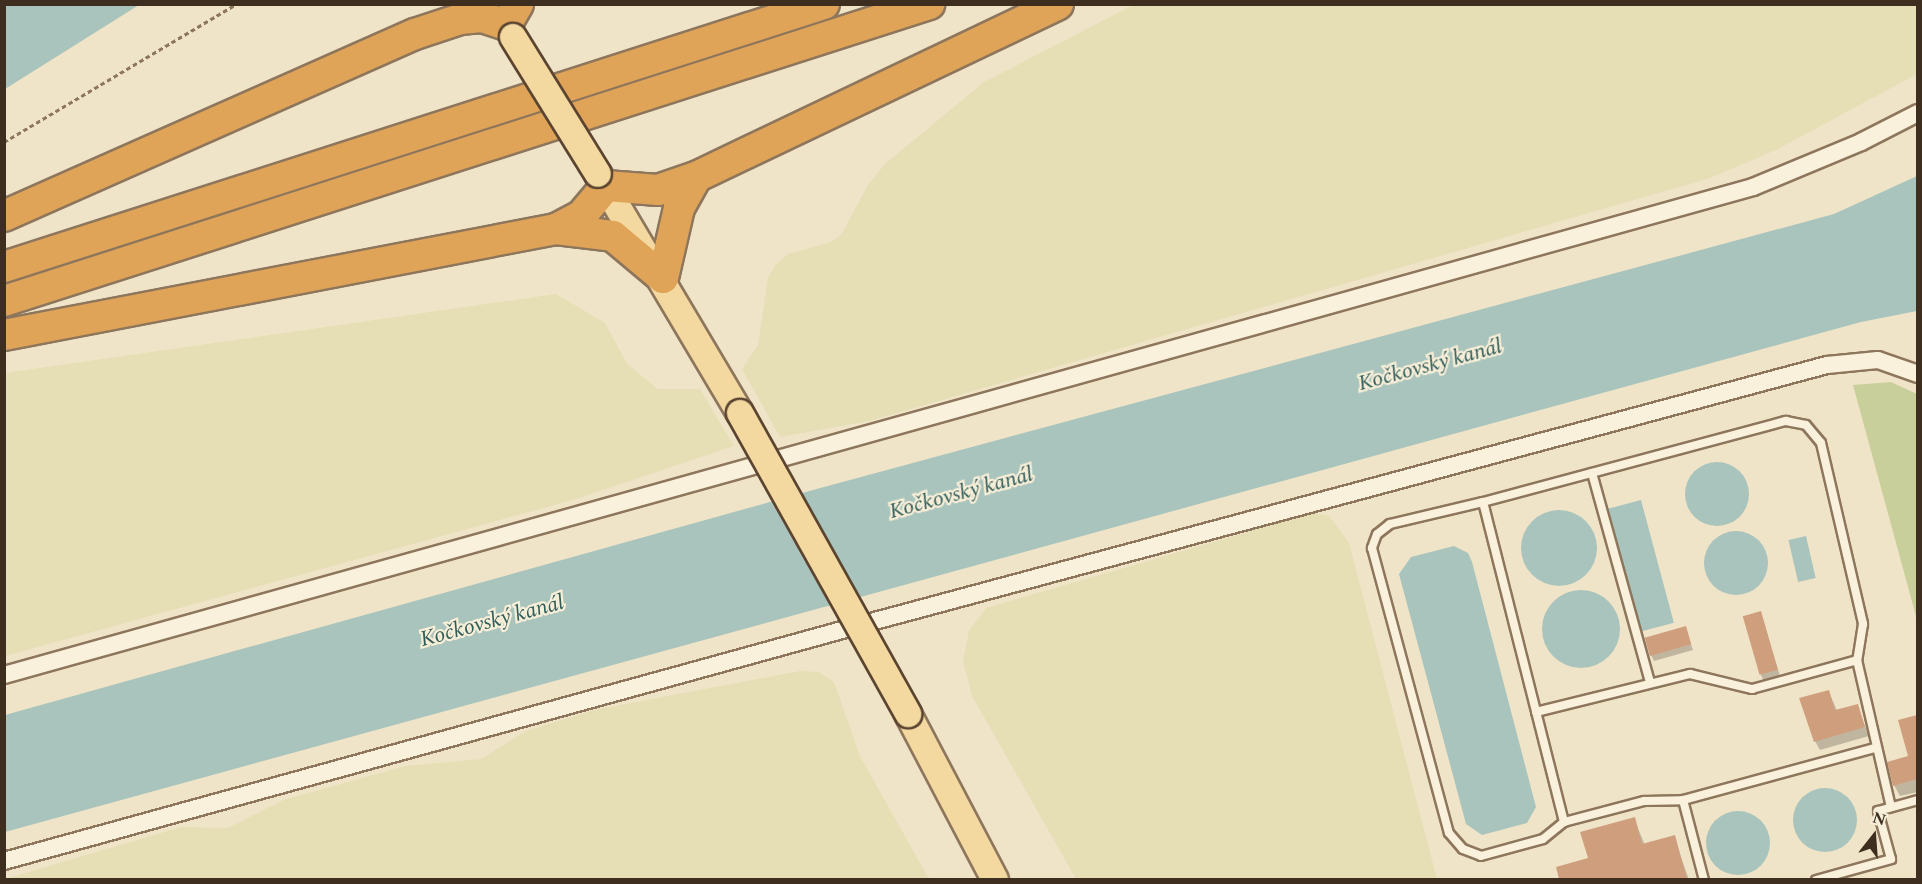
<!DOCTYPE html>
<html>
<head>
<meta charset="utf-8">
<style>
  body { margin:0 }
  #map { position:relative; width:1922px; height:884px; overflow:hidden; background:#f0e4c8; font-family:Spectral,serif }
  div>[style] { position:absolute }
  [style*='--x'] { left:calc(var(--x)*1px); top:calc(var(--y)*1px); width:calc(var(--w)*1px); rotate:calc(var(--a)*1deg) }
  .farmland>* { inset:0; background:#e6deb5 }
  .green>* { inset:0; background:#c9cf9b }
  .water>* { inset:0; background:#a9c4bc; transform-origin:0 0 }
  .round { border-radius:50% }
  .shadow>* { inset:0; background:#0003 }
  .building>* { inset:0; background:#cf9f7d; transform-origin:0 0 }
  .path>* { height:3px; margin-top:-1.5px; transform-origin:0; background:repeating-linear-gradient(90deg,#8d765c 0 4.5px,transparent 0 7.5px) }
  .roads { filter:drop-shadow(2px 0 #8d765c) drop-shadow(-2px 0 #8d765c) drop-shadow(0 2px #8d765c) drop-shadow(0 -2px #8d765c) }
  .service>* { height:8px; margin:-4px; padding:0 4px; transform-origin:4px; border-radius:4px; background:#faf1dc }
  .minor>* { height:16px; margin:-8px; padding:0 8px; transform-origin:8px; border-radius:8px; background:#faf1dc }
  .primary>* { height:26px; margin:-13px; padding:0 13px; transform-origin:13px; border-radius:13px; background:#f3d9a0 }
  .motorway>* { height:30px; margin:-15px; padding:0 15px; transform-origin:15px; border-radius:15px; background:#e0a458 }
  .bridges { filter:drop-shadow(2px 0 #5b4430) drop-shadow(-2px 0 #5b4430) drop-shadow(0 2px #5b4430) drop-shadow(0 -2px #5b4430) }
  .primary-bridge>* { height:26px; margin:-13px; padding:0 13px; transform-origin:13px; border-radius:13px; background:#f3d9a0 }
  span { translate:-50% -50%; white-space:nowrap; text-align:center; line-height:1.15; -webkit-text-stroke:4.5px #f7eed8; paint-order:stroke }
  .water-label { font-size:22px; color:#2f5d5a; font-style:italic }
  .frame { position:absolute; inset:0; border:6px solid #3d2e20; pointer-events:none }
  .north { position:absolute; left:1844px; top:806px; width:60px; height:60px; -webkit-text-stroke:4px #f7eed8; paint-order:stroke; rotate:17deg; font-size:16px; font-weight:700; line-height:24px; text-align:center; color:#3d2e20 }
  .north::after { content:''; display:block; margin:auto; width:21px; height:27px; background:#3d2e20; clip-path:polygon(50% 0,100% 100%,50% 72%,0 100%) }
</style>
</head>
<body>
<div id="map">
  <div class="farmland">
    <div style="clip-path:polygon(1135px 4px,1917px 5px,1917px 74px,1776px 150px,1710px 178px,869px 421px,780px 437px,742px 369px,758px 345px,768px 278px,776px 264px,788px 254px,831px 242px,841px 235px,868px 185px,885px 164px,984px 82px)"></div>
    <div style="clip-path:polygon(556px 294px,605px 323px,627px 364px,658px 389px,700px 389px,734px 446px,573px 500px,5px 656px,5px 373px)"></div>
    <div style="clip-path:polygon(1313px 513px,1329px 516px,1349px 543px,1437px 879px,1076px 879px,972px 696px,963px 661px,969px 631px,986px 608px)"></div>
    <div style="clip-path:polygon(800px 671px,819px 672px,834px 682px,860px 756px,929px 879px,5px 879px,181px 827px,228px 828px,283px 800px,405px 766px,481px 759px,526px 731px,594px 710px)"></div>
  </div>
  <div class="green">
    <div style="clip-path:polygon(1891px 382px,1917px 394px,1917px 620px,1853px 385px)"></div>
  </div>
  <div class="water">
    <div style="clip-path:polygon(5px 4px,139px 4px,139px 5px,5px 89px)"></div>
    <div style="clip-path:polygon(1917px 176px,1917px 311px,1861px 322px,5px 832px,5px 715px,813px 490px,1834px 214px)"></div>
    <div class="round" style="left:1685px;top:462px;width:64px;height:64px"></div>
    <div style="left:1641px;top:500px;width:127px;height:34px;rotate:75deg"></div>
    <div class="round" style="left:1521px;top:510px;width:76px;height:76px"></div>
    <div class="round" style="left:1704px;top:531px;width:64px;height:64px"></div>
    <div style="left:1806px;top:536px;width:43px;height:18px;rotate:77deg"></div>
    <div style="clip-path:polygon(1454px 546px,1468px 553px,1472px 562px,1536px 807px,1527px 823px,1482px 835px,1466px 824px,1399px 574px,1411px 557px)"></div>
    <div class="round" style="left:1542px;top:590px;width:78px;height:78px"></div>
    <div class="round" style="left:1793px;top:788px;width:64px;height:64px"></div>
    <div class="round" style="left:1706px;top:811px;width:64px;height:64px"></div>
  </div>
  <div class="shadow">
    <div style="clip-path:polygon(1761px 613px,1780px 676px,1764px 681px,1761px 675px)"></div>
    <div style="clip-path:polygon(1685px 628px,1693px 650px,1654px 661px,1651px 655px)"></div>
    <div style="clip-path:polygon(1829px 692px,1837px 711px,1857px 706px,1869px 736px,1820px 750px,1815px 741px)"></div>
    <div style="clip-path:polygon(1918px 716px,1918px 792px,1900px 796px,1894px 785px,1910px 757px,1900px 721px)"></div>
    <div style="clip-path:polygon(1634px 819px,1645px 845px,1674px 837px,1689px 880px,1561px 880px,1558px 868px,1589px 859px)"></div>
  </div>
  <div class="building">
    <div style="left:1761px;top:611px;width:61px;height:19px;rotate:74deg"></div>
    <div style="left:1686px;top:626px;width:19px;height:43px;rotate:74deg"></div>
    <div style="clip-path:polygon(1829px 690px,1835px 710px,1858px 704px,1865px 727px,1814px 742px,1799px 698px)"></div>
    <div style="clip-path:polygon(1917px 715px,1917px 779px,1893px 786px,1887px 762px,1908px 756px,1898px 720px)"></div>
    <div style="clip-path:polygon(1635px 817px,1642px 844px,1675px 835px,1687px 879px,1559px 879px,1556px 867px,1588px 858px,1580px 832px)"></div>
  </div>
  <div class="path">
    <div style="--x:4;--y:142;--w:270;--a:-30.7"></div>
  </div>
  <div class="roads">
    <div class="service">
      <div style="--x:1592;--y:473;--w:217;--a:74.5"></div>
      <div style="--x:1483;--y:502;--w:96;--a:166.7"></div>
      <div style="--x:1390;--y:524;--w:16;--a:142"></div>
      <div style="--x:1377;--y:534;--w:15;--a:110"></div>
      <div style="--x:1372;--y:548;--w:295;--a:74.9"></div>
      <div style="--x:1449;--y:833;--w:21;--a:49"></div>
      <div style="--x:1463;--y:849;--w:19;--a:21"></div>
      <div style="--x:1481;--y:856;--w:64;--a:-15.3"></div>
      <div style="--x:1543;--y:839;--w:27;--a:-39"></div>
      <div style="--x:1564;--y:822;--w:83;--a:-14.7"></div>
      <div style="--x:1644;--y:801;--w:39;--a:-1"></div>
      <div style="--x:1683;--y:800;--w:199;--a:-15.2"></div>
      <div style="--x:1536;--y:712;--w:159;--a:-13.9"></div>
      <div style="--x:1690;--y:674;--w:64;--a:13.6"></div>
      <div style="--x:1752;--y:689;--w:109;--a:-15.4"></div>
      <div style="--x:1683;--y:800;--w:83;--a:75.3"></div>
      <div style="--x:1564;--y:822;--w:330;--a:-104.2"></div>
      <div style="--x:1483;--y:502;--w:314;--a:-15"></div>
      <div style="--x:1786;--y:421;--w:20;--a:11"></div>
      <div style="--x:1806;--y:425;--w:23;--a:50"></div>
      <div style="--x:1821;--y:443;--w:186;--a:76.9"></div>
      <div style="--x:1863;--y:624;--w:36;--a:99"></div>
      <div style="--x:1857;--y:660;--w:151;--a:77"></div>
      <div style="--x:1816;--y:880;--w:78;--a:-15.6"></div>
      <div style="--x:1891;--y:859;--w:50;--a:-105.2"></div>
      <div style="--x:1878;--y:811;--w:41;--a:-15.4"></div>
    </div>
    <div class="minor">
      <div style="--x:4;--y:675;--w:1816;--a:-15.59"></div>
      <div style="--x:1753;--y:187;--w:117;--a:-22.6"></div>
      <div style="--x:1861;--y:142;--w:64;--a:-27"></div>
      <div style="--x:4;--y:861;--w:899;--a:-15.41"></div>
      <div style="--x:871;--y:622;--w:990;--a:-15.05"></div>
      <div style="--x:1827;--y:365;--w:51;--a:-5.6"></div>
      <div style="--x:1878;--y:360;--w:42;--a:19.3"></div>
    </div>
    <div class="primary">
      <div style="--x:598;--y:174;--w:278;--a:59.3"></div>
      <div style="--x:908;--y:714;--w:187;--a:62.3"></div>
    </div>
    <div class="motorway">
      <div style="--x:4;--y:216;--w:449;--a:-23.9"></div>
      <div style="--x:415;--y:34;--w:47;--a:-18.4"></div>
      <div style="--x:460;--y:19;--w:22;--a:-5"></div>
      <div style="--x:482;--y:17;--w:25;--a:18"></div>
      <div style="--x:506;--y:25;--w:24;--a:-60"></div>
      <div style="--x:556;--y:229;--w:30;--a:-28"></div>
      <div style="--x:582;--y:215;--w:38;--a:-50"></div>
      <div style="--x:606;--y:186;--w:52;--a:4.4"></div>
      <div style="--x:658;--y:190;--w:40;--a:-18.9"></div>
      <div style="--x:696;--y:177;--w:401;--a:-25.5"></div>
      <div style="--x:4;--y:267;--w:861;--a:-17.78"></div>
      <div style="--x:663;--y:278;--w:72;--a:-77.1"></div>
      <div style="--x:679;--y:208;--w:35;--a:-61"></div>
      <div style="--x:4;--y:301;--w:972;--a:-17.8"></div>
      <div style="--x:4;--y:335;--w:562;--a:-10.87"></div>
      <div style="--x:556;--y:229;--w:57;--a:7"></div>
      <div style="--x:613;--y:236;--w:65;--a:40"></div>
    </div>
  </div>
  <div class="bridges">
    <div class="primary-bridge">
      <div style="--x:513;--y:37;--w:161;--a:58.2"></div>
      <div style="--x:740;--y:413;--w:345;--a:60.8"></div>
    </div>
  </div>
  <div class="water-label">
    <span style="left:1430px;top:365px;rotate:-15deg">Kočkovský kanál</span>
    <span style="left:961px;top:493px;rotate:-15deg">Kočkovský kanál</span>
    <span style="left:492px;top:621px;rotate:-15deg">Kočkovský kanál</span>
  </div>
  <div class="frame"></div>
  <div class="north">N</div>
</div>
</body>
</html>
